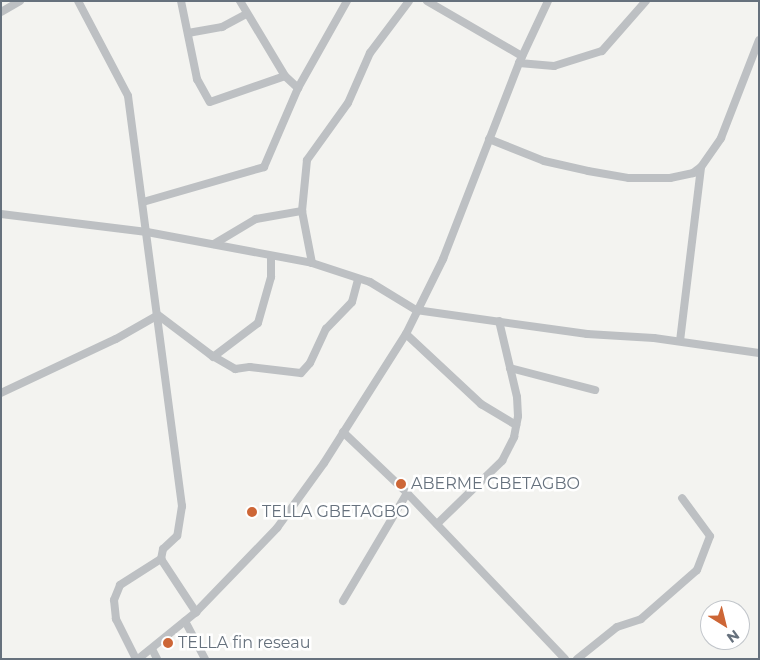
<!DOCTYPE html>
<html>
<head>
<meta charset="utf-8">
<style>
  body { margin:0 }
  #map { position:relative; width:760px; height:660px; overflow:hidden; background:#f3f3f0; font-family:Montserrat,sans-serif }
  div>[style] { position:absolute }
  [style*='--x'] { left:calc(var(--x)*1px); top:calc(var(--y)*1px); width:calc(var(--w)*1px); rotate:calc(var(--a)*1deg) }
  .street>* { height:8px; margin:-4px; padding:0 4px; transform-origin:4px; border-radius:4px; background:#bdc0c3 }
  .dots>* { width:14px; height:14px; translate:-50% -50%; box-sizing:border-box; border:2px solid #fff; border-radius:50% }
  span { translate:-50% -50%; white-space:nowrap; text-align:center; line-height:1.15; -webkit-text-stroke:5px #fff; paint-order:stroke }
  .poi-label { font-size:16px; color:#66717d }
  .left { translate:0 -50%; text-align:left }
  .frame { position:absolute; inset:0; border:2px solid #66717d; pointer-events:none }
  .north { position:absolute; left:700px; top:600px; width:50px; height:50px; box-sizing:border-box; background:#fff; border:1px solid #c2c6cb; border-radius:50%; rotate:144deg; font-size:14px; font-weight:700; line-height:20px; text-align:center; color:#66717d }
  .north::after { content:''; display:block; margin:auto; width:18px; height:22px; background:#cd6636; clip-path:polygon(50% 0,100% 100%,50% 72%,0 100%) }
</style>
</head>
<body>
<div id="map">
  <div class="street">
    <div style="--x:78;--y:1;--w:107;--a:62.2"></div>
    <div style="--x:128;--y:96;--w:414;--a:82.5"></div>
    <div style="--x:182;--y:506;--w:30;--a:99"></div>
    <div style="--x:177;--y:536;--w:19;--a:137"></div>
    <div style="--x:163;--y:549;--w:10;--a:101"></div>
    <div style="--x:161;--y:559;--w:64;--a:56.6"></div>
    <div style="--x:181;--y:1;--w:80;--a:78.4"></div>
    <div style="--x:197;--y:79;--w:26;--a:61"></div>
    <div style="--x:210;--y:102;--w:79;--a:-19.1"></div>
    <div style="--x:240;--y:1;--w:87;--a:59"></div>
    <div style="--x:285;--y:76;--w:18;--a:43"></div>
    <div style="--x:427;--y:1;--w:110;--a:30.1"></div>
    <div style="--x:1;--y:12;--w:22;--a:-30"></div>
    <div style="--x:188;--y:33;--w:35;--a:-10"></div>
    <div style="--x:222;--y:27;--w:27;--a:-28"></div>
    <div style="--x:519;--y:63;--w:35;--a:5"></div>
    <div style="--x:554;--y:66;--w:50;--a:-17.4"></div>
    <div style="--x:602;--y:51;--w:67;--a:-48.7"></div>
    <div style="--x:489;--y:139;--w:59;--a:21.8"></div>
    <div style="--x:544;--y:161;--w:45;--a:12.8"></div>
    <div style="--x:588;--y:171;--w:42;--a:9.7"></div>
    <div style="--x:629;--y:178;--w:41;--a:0"></div>
    <div style="--x:670;--y:178;--w:24;--a:-12"></div>
    <div style="--x:693;--y:173;--w:10;--a:-37"></div>
    <div style="--x:701;--y:167;--w:35;--a:-55"></div>
    <div style="--x:721;--y:138;--w:105;--a:-68.8"></div>
    <div style="--x:143;--y:202;--w:126;--a:-16.1"></div>
    <div style="--x:264;--y:167;--w:86;--a:-66.7"></div>
    <div style="--x:298;--y:88;--w:100;--a:-60.6"></div>
    <div style="--x:1;--y:214;--w:147;--a:7"></div>
    <div style="--x:147;--y:232;--w:168;--a:10.6"></div>
    <div style="--x:312;--y:263;--w:61;--a:18.1"></div>
    <div style="--x:370;--y:282;--w:54;--a:31.3"></div>
    <div style="--x:416;--y:310;--w:173;--a:8"></div>
    <div style="--x:587;--y:334;--w:67;--a:3.4"></div>
    <div style="--x:654;--y:338;--w:106;--a:8.1"></div>
    <div style="--x:214;--y:244;--w:49;--a:-30.8"></div>
    <div style="--x:256;--y:219;--w:47;--a:-9.9"></div>
    <div style="--x:312;--y:263;--w:53;--a:-100.9"></div>
    <div style="--x:302;--y:211;--w:51;--a:-84.4"></div>
    <div style="--x:307;--y:160;--w:70;--a:-54.3"></div>
    <div style="--x:348;--y:103;--w:55;--a:-66.3"></div>
    <div style="--x:370;--y:53;--w:65;--a:-53.1"></div>
    <div style="--x:406;--y:334;--w:103;--a:43"></div>
    <div style="--x:481;--y:404;--w:41;--a:31"></div>
    <div style="--x:680;--y:341;--w:175;--a:-83.1"></div>
    <div style="--x:213;--y:357;--w:56;--a:-37.1"></div>
    <div style="--x:258;--y:323;--w:48;--a:-74.2"></div>
    <div style="--x:271;--y:277;--w:21;--a:-90"></div>
    <div style="--x:510;--y:368;--w:88;--a:14.5"></div>
    <div style="--x:1;--y:393;--w:127;--a:-25.2"></div>
    <div style="--x:116;--y:339;--w:48;--a:-29.7"></div>
    <div style="--x:158;--y:315;--w:66;--a:37"></div>
    <div style="--x:211;--y:355;--w:28;--a:30"></div>
    <div style="--x:235;--y:369;--w:15;--a:-8"></div>
    <div style="--x:250;--y:367;--w:51;--a:6.7"></div>
    <div style="--x:301;--y:373;--w:13;--a:-48"></div>
    <div style="--x:310;--y:363;--w:38;--a:-65"></div>
    <div style="--x:326;--y:329;--w:37;--a:-46"></div>
    <div style="--x:352;--y:302;--w:23;--a:-75"></div>
    <div style="--x:343;--y:432;--w:88;--a:43.6"></div>
    <div style="--x:407;--y:493;--w:229;--a:46.4"></div>
    <div style="--x:437;--y:524;--w:91;--a:-44.1"></div>
    <div style="--x:502;--y:461;--w:27;--a:-63"></div>
    <div style="--x:514;--y:437;--w:21;--a:-79"></div>
    <div style="--x:518;--y:416;--w:19;--a:-93"></div>
    <div style="--x:517;--y:397;--w:78;--a:-103.3"></div>
    <div style="--x:343;--y:601;--w:126;--a:-59.3"></div>
    <div style="--x:185;--y:621;--w:43;--a:62.2"></div>
    <div style="--x:152;--y:649;--w:11;--a:63"></div>
    <div style="--x:136;--y:659;--w:45;--a:-116.6"></div>
    <div style="--x:116;--y:619;--w:19;--a:-96"></div>
    <div style="--x:114;--y:600;--w:16;--a:-68"></div>
    <div style="--x:120;--y:585;--w:49;--a:-32.4"></div>
    <div style="--x:138;--y:659;--w:75;--a:-39"></div>
    <div style="--x:196;--y:612;--w:117;--a:-46"></div>
    <div style="--x:277;--y:528;--w:80;--a:-54.1"></div>
    <div style="--x:324;--y:463;--w:153;--a:-57.6"></div>
    <div style="--x:406;--y:334;--w:84;--a:-63.7"></div>
    <div style="--x:443;--y:259;--w:210;--a:-68.8"></div>
    <div style="--x:519;--y:63;--w:68;--a:-64.9"></div>
    <div style="--x:577;--y:659;--w:51;--a:-38.7"></div>
    <div style="--x:617;--y:627;--w:25;--a:-18"></div>
    <div style="--x:641;--y:619;--w:74;--a:-41.2"></div>
    <div style="--x:697;--y:570;--w:36;--a:-69"></div>
    <div style="--x:710;--y:536;--w:47;--a:-126.4"></div>
  </div>
  <div class="dots">
    <div style="left:401px;top:484px;background:#cd6636"></div>
    <div style="left:252px;top:512px;background:#cd6636"></div>
    <div style="left:168px;top:643px;background:#cd6636"></div>
  </div>
  <div class="poi-label">
    <span class="left" style="left:411px;top:484px">ABERME GBETAGBO</span>
    <span class="left" style="left:262px;top:512px">TELLA GBETAGBO</span>
    <span class="left" style="left:178px;top:643px">TELLA fin reseau</span>
  </div>
  <div class="frame"></div>
  <div class="north">N</div>
</div>
</body>
</html>
